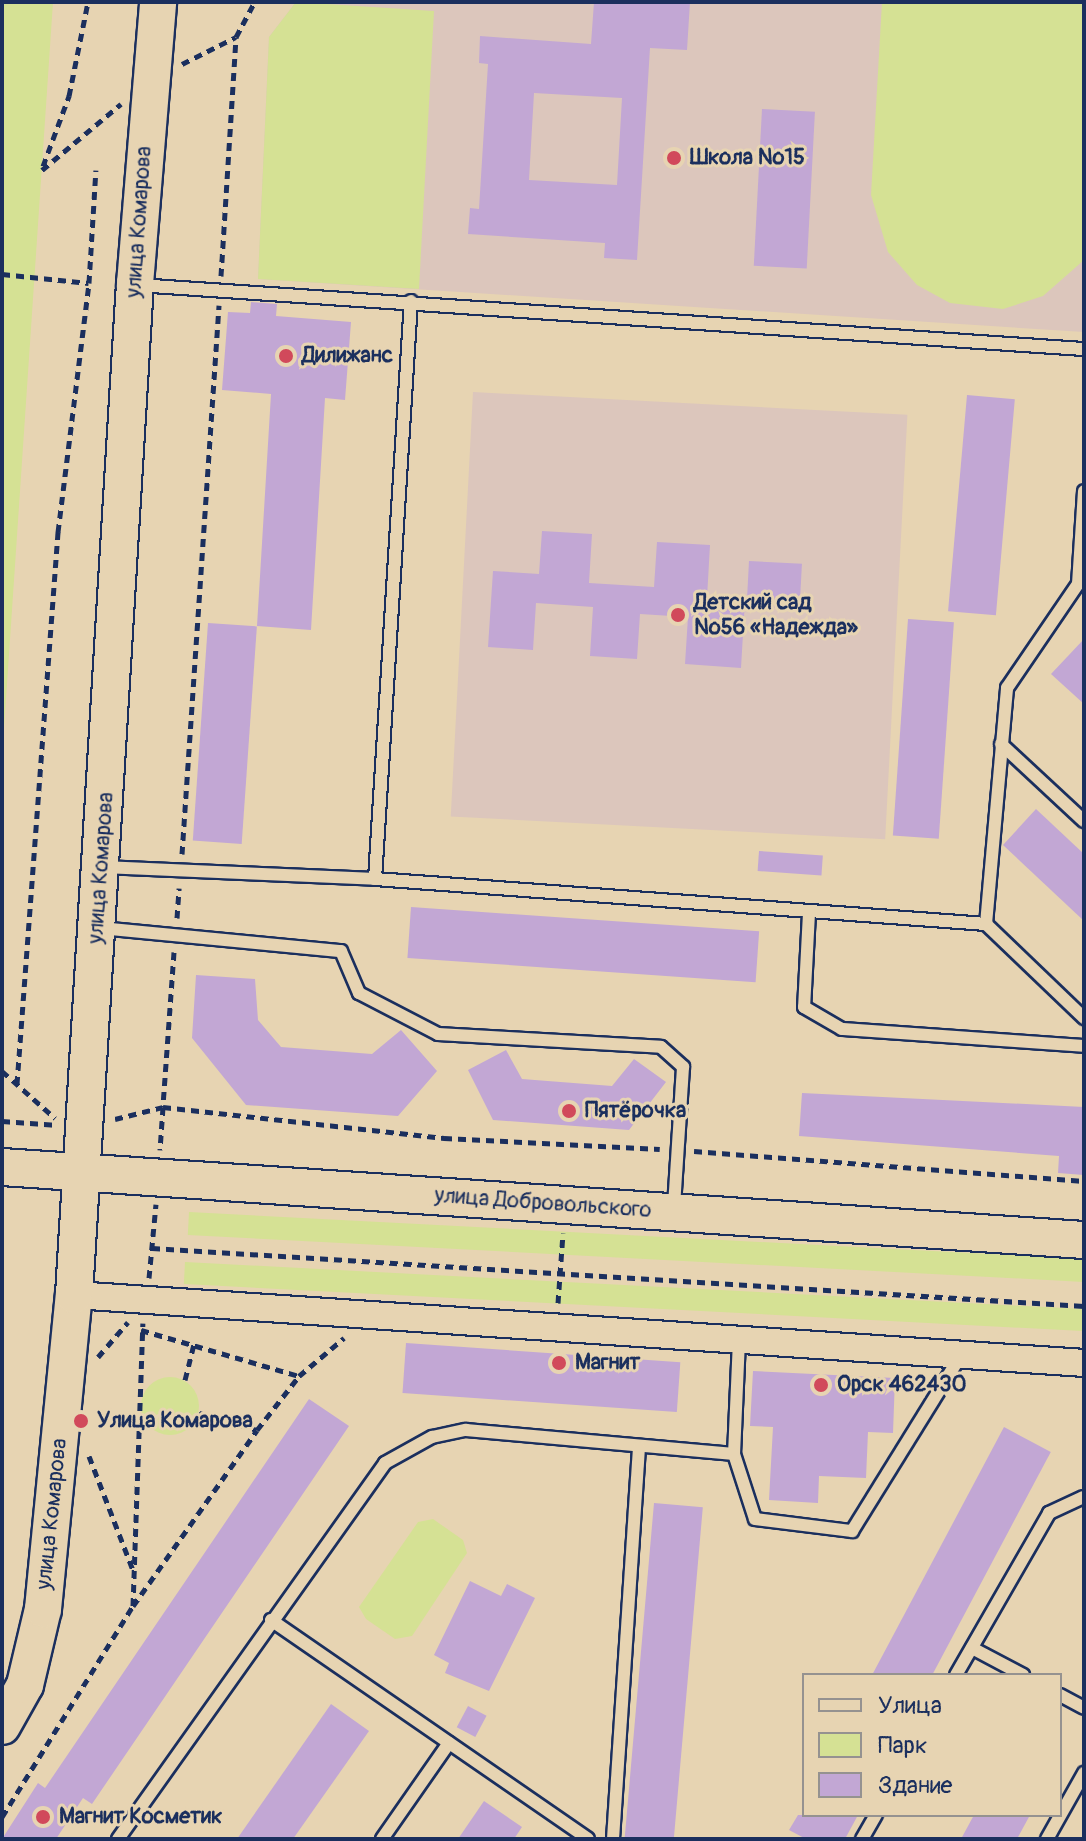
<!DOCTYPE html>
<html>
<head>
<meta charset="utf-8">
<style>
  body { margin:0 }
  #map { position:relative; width:1086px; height:1841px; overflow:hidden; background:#e7d4b2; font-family:Pangolin,sans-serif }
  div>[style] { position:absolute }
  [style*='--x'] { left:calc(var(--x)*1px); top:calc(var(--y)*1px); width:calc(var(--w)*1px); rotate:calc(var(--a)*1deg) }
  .built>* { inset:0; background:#dcc6bc; transform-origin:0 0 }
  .green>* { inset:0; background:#d5e194; transform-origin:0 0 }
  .round { border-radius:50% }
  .building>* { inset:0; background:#c2a7d4; transform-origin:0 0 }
  .path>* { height:5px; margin-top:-2.5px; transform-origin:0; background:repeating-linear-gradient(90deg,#1b2f5e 0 8px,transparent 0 14px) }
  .roads { filter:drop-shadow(2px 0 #1b2f5e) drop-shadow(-2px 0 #1b2f5e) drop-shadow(0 2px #1b2f5e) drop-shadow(0 -2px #1b2f5e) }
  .lane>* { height:12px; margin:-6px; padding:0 6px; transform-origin:6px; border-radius:6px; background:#e7d4b2 }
  .street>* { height:26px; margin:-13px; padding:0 13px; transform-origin:13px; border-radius:13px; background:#e7d4b2 }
  .secondary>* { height:36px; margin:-18px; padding:0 18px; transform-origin:18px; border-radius:18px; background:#e7d4b2 }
  .dots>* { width:22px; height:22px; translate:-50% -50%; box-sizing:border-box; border:4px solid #e7d4b2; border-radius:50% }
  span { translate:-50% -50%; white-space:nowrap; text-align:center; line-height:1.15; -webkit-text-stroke:6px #e7d4b2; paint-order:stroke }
  .poi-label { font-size:22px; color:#1b2f5e; font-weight:700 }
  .left { translate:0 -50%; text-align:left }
  .street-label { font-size:22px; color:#1b2f5e }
  .frame { position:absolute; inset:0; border:4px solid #1b2f5e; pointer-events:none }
  .legend { position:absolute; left:802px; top:1673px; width:260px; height:144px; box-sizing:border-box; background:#e7d4b2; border:2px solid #959290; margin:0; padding:10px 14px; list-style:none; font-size:24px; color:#1b2f5e }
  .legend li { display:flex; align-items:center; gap:16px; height:40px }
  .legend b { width:40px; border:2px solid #959290 }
</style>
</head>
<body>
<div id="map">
  <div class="built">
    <div style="clip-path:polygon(296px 2px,1084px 2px,1084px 332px,258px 279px,269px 37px)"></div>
    <div style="left:473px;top:392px;width:435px;height:425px;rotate:3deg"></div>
  </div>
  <div class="green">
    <div style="clip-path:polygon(2px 2px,53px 2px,2px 758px)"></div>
    <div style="clip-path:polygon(296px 2px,434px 11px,419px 289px,258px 279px,269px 37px)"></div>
    <div style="clip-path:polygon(882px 2px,1084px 2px,1084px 260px,1043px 296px,1003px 309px,950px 303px,917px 285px,888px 252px,871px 195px)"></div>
    <div style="left:189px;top:1212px;width:897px;height:23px;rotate:3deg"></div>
    <div style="left:185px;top:1262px;width:900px;height:22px;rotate:3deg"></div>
    <div class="round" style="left:141px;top:1377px;width:58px;height:58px"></div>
    <div style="clip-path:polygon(433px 1519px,463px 1540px,467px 1553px,412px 1636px,395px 1639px,366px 1619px,359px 1607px,418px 1522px)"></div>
  </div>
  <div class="building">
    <div style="clip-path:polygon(evenodd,594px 2px,690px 2px,687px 50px,650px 48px,637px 260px,604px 258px,605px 243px,468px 234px,470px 208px,479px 209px,488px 64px,479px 63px,480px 36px,591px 44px,594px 2px,534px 93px,622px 98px,617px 185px,529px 180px,534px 93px)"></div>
    <div style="left:762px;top:109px;width:53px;height:157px;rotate:3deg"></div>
    <div style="clip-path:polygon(251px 302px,277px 304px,276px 316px,351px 322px,345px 400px,325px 398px,311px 630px,257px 626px,271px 394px,222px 390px,228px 312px,250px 313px)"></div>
    <div style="left:967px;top:395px;width:48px;height:217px;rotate:5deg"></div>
    <div style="clip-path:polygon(542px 531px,592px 534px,589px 583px,654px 587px,657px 542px,710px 545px,707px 598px,745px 600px,741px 668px,685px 664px,688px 617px,640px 614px,637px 659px,590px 656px,593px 607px,536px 603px,533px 650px,488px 647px,493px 571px,539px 574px)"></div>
    <div style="left:749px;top:561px;width:53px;height:45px;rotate:3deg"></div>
    <div style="left:908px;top:619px;width:46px;height:217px;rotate:4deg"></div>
    <div style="left:208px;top:623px;width:49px;height:218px;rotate:4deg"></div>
    <div style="clip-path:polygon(1084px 639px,1084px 704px,1051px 674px)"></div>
    <div style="clip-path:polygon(1036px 809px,1084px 854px,1084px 921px,1003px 845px)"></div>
    <div style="left:759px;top:851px;width:64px;height:20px;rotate:4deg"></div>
    <div style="left:411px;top:907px;width:349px;height:51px;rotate:4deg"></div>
    <div style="clip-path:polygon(196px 975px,255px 979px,258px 1020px,281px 1047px,372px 1054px,401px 1030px,437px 1071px,398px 1116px,246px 1105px,192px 1038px)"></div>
    <div style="clip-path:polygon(506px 1050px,522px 1079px,612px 1086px,634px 1059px,666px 1082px,629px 1130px,493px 1120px,468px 1070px)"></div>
    <div style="clip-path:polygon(802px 1093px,1084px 1107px,1084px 1175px,1058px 1173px,1059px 1156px,799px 1136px)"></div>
    <div style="left:406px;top:1343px;width:275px;height:50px;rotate:4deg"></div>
    <div style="clip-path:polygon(753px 1371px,895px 1378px,893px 1433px,868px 1432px,866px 1478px,819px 1476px,818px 1503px,769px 1500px,773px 1427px,750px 1426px)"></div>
    <div style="clip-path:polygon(309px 1399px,349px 1426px,92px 1804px,83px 1798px,56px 1839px,2px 1839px,38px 1783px,45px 1788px)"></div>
    <div style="left:1004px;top:1427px;width:53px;height:281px;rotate:28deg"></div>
    <div style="left:654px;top:1503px;width:49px;height:337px;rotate:5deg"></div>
    <div style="clip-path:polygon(470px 1581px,501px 1596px,507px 1584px,535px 1598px,489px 1691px,445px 1673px,449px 1663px,434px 1655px)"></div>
    <div style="clip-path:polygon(331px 1704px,369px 1731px,293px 1839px,237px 1839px)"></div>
    <div style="left:468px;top:1706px;width:21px;height:24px;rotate:28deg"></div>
    <div style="clip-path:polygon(484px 1801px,522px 1827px,514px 1839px,458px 1839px)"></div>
    <div style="clip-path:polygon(798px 1815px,858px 1815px,845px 1839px,806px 1839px,789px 1830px)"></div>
    <div style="clip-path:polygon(974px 1815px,1030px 1815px,1017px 1839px,961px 1839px)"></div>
  </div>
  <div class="path">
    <div style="--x:182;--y:64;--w:60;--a:-26.6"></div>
    <div style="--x:43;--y:166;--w:75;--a:-69.6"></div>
    <div style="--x:69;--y:96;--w:96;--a:-78.6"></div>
    <div style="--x:42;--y:170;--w:103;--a:-39.9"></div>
    <div style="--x:2;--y:274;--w:87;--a:5.9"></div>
    <div style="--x:221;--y:276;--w:239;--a:-86.4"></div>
    <div style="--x:236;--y:37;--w:40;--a:-62"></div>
    <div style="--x:182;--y:854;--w:550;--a:-86.14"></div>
    <div style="--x:177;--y:918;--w:30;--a:-86"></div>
    <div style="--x:174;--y:952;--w:155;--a:94.1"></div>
    <div style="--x:163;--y:1107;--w:283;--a:6.3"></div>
    <div style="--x:444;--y:1138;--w:216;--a:2.9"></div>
    <div style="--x:2;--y:1071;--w:71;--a:41.6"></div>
    <div style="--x:17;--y:1084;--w:554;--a:-85.75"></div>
    <div style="--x:58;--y:532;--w:251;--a:-82.9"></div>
    <div style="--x:89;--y:283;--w:113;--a:-86.5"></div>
    <div style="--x:115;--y:1119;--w:49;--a:-14"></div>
    <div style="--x:163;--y:1107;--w:43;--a:94"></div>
    <div style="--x:2;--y:1121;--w:56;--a:4.1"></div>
    <div style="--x:694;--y:1151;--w:391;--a:4.4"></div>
    <div style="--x:152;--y:1248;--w:934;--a:3.56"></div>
    <div style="--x:149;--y:1278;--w:74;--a:-84.6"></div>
    <div style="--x:558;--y:1303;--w:70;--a:-85.9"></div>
    <div style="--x:141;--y:1330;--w:165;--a:16.2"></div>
    <div style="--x:98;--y:1357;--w:46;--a:-49.4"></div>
    <div style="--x:185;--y:1380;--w:37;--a:-76"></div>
    <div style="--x:199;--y:1413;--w:60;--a:16.3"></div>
    <div style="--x:89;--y:1456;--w:122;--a:68.9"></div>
    <div style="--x:133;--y:1606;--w:283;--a:-88"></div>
    <div style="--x:2;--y:1817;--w:248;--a:-58.2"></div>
    <div style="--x:133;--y:1606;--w:215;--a:-54.8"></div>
    <div style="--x:257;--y:1430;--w:68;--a:-52.1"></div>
    <div style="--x:299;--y:1376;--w:59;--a:-40.2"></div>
  </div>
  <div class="roads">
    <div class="lane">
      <div style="--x:137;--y:285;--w:949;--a:3.87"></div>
      <div style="--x:1001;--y:744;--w:113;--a:42.9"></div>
      <div style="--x:103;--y:867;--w:272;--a:2.5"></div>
      <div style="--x:375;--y:879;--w:613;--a:4.21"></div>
      <div style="--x:986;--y:924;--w:136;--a:43.8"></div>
      <div style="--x:375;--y:879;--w:579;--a:-86.44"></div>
      <div style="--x:809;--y:913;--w:94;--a:93"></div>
      <div style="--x:804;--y:1007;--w:44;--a:30.1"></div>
      <div style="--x:842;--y:1029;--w:243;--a:4"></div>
      <div style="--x:986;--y:924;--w:237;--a:-84.9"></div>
      <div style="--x:1007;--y:688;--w:126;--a:-55.7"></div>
      <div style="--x:1078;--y:584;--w:93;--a:-86.3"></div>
      <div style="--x:101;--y:928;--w:241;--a:5.5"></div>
      <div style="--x:341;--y:951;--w:46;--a:66.8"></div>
      <div style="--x:359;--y:993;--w:89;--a:27.4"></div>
      <div style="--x:438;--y:1034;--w:223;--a:3.3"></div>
      <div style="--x:661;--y:1047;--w:30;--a:42"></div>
      <div style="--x:683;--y:1067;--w:141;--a:93.7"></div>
      <div style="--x:739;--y:1340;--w:114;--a:92.5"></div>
      <div style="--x:734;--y:1454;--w:68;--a:72.1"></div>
      <div style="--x:755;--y:1519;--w:98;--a:7.1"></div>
      <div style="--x:852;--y:1531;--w:207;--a:-58.2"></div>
      <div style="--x:271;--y:1620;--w:385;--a:34.6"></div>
      <div style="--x:972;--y:1648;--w:58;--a:27.9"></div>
      <div style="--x:956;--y:1675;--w:187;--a:-60.1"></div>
      <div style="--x:1049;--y:1513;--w:38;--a:-25"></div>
      <div style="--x:1060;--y:1695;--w:27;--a:28"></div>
      <div style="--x:118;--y:1839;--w:461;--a:-54.6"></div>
      <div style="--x:385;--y:1463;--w:54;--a:-29"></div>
      <div style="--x:432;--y:1437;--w:35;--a:-12"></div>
      <div style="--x:466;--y:1430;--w:269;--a:5.1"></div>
      <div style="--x:382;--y:1839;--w:117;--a:-55.1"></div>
      <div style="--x:613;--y:1839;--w:392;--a:-86.2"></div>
      <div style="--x:862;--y:1839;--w:28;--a:-60"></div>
      <div style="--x:1047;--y:1839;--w:76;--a:-60.7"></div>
    </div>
    <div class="street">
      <div style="--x:74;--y:1295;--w:1012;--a:3.85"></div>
    </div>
    <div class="secondary">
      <div style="--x:2;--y:1167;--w:1084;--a:3.86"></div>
      <div style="--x:2;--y:1726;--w:47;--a:-60.7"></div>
      <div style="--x:25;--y:1685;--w:78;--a:-76.7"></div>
      <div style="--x:43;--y:1609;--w:316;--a:-84.4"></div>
      <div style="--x:74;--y:1295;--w:1013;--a:-86.55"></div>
      <div style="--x:135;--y:284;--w:283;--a:-85.3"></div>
    </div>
  </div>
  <div class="dots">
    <div style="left:674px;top:158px;background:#d1495b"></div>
    <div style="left:286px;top:356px;background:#d1495b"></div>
    <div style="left:678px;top:615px;background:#d1495b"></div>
    <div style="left:569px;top:1111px;background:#d1495b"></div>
    <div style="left:559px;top:1363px;background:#d1495b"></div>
    <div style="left:821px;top:1385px;background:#d1495b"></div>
    <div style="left:81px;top:1421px;background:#d1495b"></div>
    <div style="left:43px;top:1817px;background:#d1495b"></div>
  </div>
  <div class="poi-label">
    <span class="left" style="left:690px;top:158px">Школа №15</span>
    <span class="left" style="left:302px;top:356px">Дилижанс</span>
    <span class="left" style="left:694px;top:615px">Детский сад<br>№56 «Надежда»</span>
    <span class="left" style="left:585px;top:1111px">Пятёрочка</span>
    <span class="left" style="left:575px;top:1363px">Магнит</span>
    <span class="left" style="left:837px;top:1385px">Орск 462430</span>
    <span class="left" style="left:97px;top:1421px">Улица Комарова</span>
    <span class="left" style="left:59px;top:1817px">Магнит Косметик</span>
  </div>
  <div class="street-label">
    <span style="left:139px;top:222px;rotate:-86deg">улица Комарова</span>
    <span style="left:101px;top:868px;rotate:-86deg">улица Комарова</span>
    <span style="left:543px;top:1203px;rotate:4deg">улица Добровольского</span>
    <span style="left:52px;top:1514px;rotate:-84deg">улица Комарова</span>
  </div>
  <div class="frame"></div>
  <ul class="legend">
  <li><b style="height:10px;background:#e7d4b2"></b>Улица</li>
  <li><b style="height:22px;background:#d5e194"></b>Парк</li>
  <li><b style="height:22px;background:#c2a7d4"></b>Здание</li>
  </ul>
</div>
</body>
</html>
